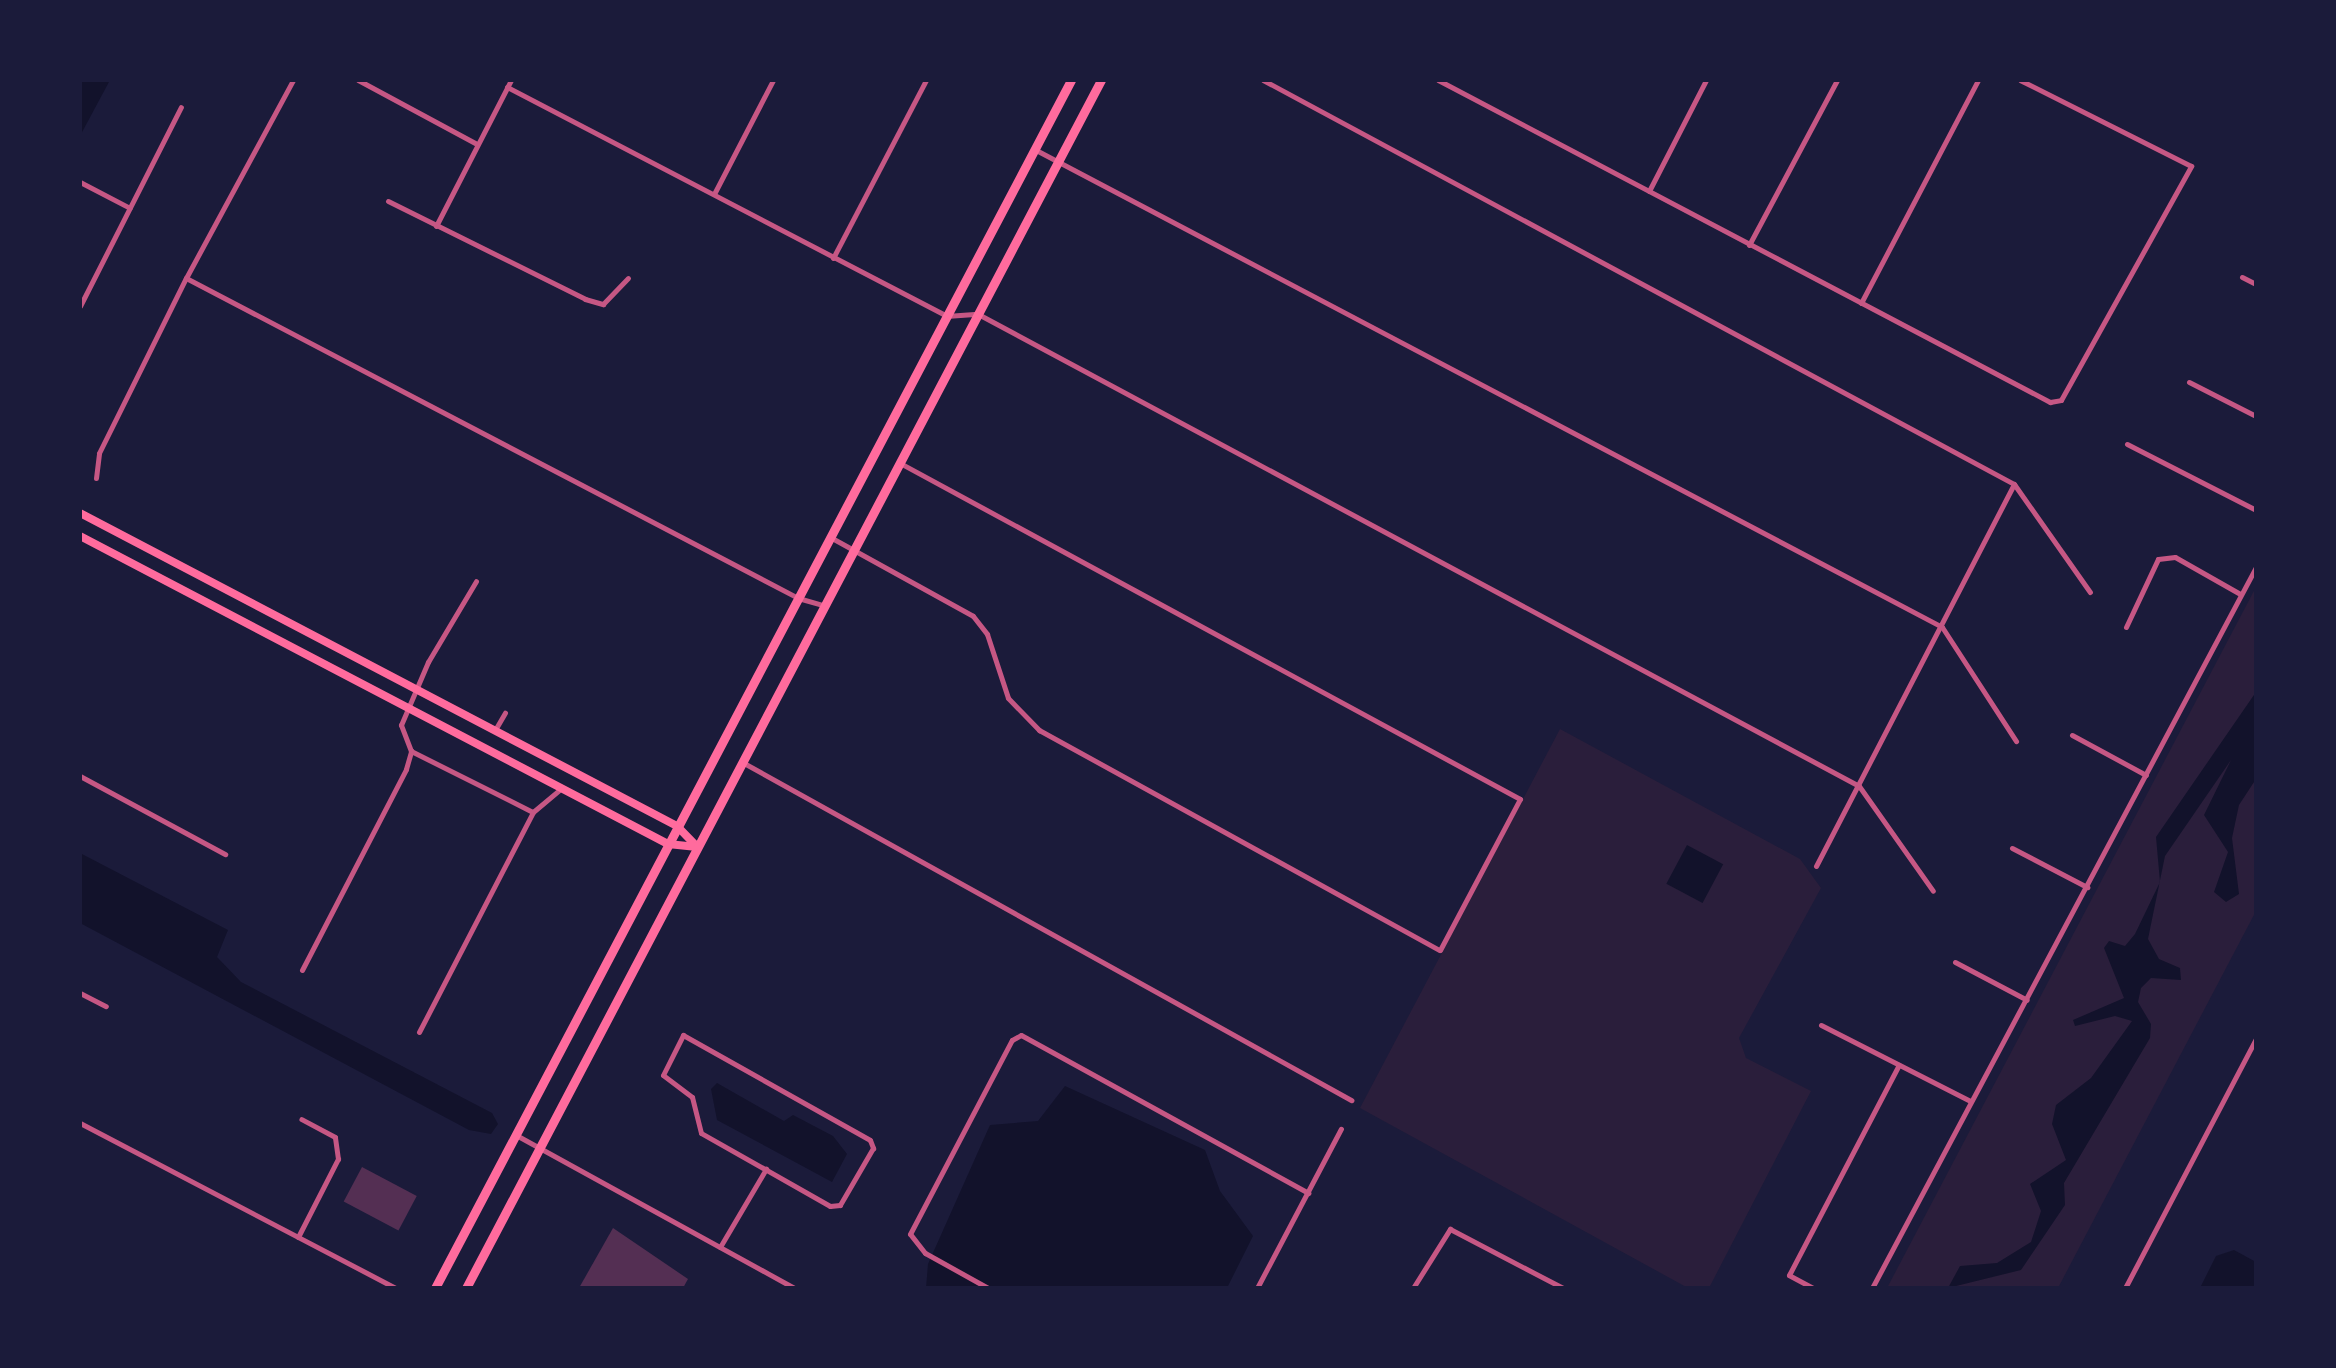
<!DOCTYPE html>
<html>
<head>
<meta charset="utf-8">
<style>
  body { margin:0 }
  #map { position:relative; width:2336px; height:1368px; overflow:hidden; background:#1b1b3a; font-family:Mulish,sans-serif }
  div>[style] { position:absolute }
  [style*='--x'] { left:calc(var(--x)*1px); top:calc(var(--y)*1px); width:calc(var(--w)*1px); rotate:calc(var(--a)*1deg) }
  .green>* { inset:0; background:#2a1e3b }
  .water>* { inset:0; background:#12122b; transform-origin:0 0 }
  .building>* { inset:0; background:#542f53; transform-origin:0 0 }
  .minor>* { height:5px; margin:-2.5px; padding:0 2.5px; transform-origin:2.5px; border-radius:2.5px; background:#c65784 }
  .secondary>* { height:8px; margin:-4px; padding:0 4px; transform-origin:4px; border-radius:4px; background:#ff6b9d }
  .primary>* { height:9px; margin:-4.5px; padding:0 4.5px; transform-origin:4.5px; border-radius:4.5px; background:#ff6b9d }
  span { translate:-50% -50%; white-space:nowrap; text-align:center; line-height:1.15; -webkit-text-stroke:10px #1b1b3a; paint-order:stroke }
  .frame { position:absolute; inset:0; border:82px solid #1b1b3a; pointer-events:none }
</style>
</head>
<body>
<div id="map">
  <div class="green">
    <div style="clip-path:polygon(2256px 587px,2256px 911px,2058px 1288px,1887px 1288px)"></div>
    <div style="clip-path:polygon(1560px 729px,1800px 859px,1821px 888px,1739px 1038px,1746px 1058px,1811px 1091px,1709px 1288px,1688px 1288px,1360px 1108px)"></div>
  </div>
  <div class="water">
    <div style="clip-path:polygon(80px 80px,110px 80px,80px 136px)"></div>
    <div style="clip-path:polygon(2256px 692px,2256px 779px,2239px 805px,2232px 838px,2239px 894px,2226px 902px,2214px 892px,2228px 852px,2204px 815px,2231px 760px,2165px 856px,2148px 939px,2159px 959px,2180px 968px,2181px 980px,2151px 978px,2141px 988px,2138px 1002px,2151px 1024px,2150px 1038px,2064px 1183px,2065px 1205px,2021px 1270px,1948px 1288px,1960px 1266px,1997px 1263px,2031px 1242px,2041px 1211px,2030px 1184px,2066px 1160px,2052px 1124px,2056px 1105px,2091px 1078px,2132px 1021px,2115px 1016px,2075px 1026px,2073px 1020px,2124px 998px,2104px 948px,2109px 941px,2125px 946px,2135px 934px,2160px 882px,2156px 837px)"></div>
    <div style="left:1687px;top:845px;width:41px;height:44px;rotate:28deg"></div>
    <div style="clip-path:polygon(80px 853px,228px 930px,217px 957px,241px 982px,492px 1113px,498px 1124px,491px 1134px,469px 1130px,80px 923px)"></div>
    <div style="clip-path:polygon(717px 1083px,784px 1121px,793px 1115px,833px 1136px,847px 1154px,832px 1182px,717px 1120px,711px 1089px)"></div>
    <div style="clip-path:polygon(1065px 1086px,1205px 1150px,1220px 1191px,1253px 1236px,1227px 1288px,926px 1288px,928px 1264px,990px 1125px,1038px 1121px)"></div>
    <div style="clip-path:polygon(2234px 1250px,2256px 1262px,2256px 1288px,2200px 1288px,2216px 1256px)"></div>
  </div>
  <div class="building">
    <div style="left:362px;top:1167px;width:62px;height:39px;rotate:28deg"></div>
    <div style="clip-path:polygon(613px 1228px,688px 1279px,683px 1288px,579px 1288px)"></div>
  </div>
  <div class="minor">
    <div style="--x:358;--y:80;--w:135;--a:28.3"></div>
    <div style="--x:1263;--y:80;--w:853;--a:28.28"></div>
    <div style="--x:2014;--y:484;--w:132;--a:54.9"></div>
    <div style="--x:1438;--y:80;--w:692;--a:27.75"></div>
    <div style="--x:2050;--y:402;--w:11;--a:-10"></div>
    <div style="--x:2061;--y:400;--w:268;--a:-60.9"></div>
    <div style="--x:2191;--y:166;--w:191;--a:-153.3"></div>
    <div style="--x:507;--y:87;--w:495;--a:27.5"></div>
    <div style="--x:946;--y:316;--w:32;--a:-4"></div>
    <div style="--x:978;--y:314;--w:999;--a:28.18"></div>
    <div style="--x:1859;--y:786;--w:128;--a:54.8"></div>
    <div style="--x:1034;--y:149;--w:1026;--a:27.76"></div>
    <div style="--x:1942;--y:627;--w:136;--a:57"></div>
    <div style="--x:80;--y:182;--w:56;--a:27.5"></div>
    <div style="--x:1649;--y:191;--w:125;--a:-62.8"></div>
    <div style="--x:714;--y:194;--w:128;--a:-62.6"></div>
    <div style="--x:388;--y:201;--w:220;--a:26.4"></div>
    <div style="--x:585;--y:299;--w:19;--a:16"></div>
    <div style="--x:603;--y:304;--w:36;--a:-46"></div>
    <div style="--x:436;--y:226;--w:164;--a:-62.8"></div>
    <div style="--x:1749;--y:245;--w:187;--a:-61.9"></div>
    <div style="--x:833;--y:258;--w:201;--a:-62.4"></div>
    <div style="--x:2242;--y:277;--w:16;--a:27"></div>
    <div style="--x:186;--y:278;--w:691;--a:27.6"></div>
    <div style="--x:798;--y:598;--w:26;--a:16"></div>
    <div style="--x:1861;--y:303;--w:252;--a:-62.3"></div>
    <div style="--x:80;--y:306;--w:223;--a:-63.1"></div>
    <div style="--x:2189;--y:382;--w:75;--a:26.9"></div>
    <div style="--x:2127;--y:444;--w:145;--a:27.1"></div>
    <div style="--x:96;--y:478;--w:25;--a:-83"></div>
    <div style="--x:99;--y:453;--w:195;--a:-63.6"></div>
    <div style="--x:186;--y:278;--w:225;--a:-61.6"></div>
    <div style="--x:830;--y:537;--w:163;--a:28.9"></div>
    <div style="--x:973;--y:616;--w:23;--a:52"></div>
    <div style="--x:987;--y:634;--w:67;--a:71.8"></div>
    <div style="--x:1008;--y:698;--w:45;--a:45.9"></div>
    <div style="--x:1039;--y:730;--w:457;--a:28.8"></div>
    <div style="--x:1440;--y:950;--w:171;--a:-62.1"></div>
    <div style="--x:1520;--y:799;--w:705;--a:-151.55"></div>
    <div style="--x:2126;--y:627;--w:75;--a:-64.8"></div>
    <div style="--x:2158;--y:559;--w:17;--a:-7"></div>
    <div style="--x:2175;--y:557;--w:75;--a:29.6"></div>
    <div style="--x:495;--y:730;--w:20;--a:-60"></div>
    <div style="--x:2072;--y:735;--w:84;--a:28.4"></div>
    <div style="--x:411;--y:751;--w:136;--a:26.6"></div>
    <div style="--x:742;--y:762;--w:697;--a:29.03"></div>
    <div style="--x:80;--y:776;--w:165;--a:28.3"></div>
    <div style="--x:2012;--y:848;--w:85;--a:27.5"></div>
    <div style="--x:1816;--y:866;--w:430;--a:-62.6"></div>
    <div style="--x:1955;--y:962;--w:81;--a:27.8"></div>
    <div style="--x:302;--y:970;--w:226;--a:-62.6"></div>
    <div style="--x:406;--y:769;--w:19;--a:-74"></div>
    <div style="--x:411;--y:751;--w:28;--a:-111"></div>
    <div style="--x:401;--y:725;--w:69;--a:-66.8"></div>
    <div style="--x:428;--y:662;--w:94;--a:-59.3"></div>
    <div style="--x:80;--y:993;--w:29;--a:27"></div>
    <div style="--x:1821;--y:1025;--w:167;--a:27"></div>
    <div style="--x:419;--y:1032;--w:248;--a:-62.6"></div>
    <div style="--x:533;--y:812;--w:38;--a:-40"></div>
    <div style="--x:683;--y:1035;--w:214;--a:29.3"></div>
    <div style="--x:870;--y:1140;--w:9;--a:69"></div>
    <div style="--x:873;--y:1148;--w:66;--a:120.1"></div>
    <div style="--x:840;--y:1205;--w:10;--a:174"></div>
    <div style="--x:830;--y:1206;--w:148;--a:-150.5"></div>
    <div style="--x:701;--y:1133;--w:37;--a:-104"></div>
    <div style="--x:692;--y:1097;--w:36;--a:-143"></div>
    <div style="--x:663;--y:1075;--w:45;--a:-63.4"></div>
    <div style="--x:80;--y:1123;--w:356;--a:27.6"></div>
    <div style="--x:516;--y:1135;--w:317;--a:28.8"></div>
    <div style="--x:298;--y:1237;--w:88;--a:-62.9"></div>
    <div style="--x:338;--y:1159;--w:22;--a:-98"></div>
    <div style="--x:335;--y:1137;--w:38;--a:-152"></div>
    <div style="--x:720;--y:1247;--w:91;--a:-59.5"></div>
    <div style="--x:988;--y:1288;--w:72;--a:-150.9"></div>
    <div style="--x:925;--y:1253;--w:24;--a:-128"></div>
    <div style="--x:910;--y:1234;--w:219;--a:-62.3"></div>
    <div style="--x:1012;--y:1040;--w:10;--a:-29"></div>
    <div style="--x:1021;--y:1035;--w:328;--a:28.8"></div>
    <div style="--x:1257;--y:1288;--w:180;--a:-62.2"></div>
    <div style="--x:1413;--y:1288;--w:70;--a:-57.9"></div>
    <div style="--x:1450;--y:1229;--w:127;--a:27.6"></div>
    <div style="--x:1813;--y:1288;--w:27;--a:-152"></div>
    <div style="--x:1789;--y:1275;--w:237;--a:-62.4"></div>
    <div style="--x:1872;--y:1288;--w:817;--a:-61.96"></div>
    <div style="--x:2125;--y:1288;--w:282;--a:-62.3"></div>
  </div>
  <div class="secondary">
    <div style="--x:80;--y:513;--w:674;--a:27.67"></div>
    <div style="--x:677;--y:826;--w:29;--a:46"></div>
    <div style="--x:80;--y:536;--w:664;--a:27.65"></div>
    <div style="--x:668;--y:844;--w:29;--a:6"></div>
  </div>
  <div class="primary">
    <div style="--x:435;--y:1288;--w:1365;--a:-62.23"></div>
    <div style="--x:466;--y:1288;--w:1365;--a:-62.27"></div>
  </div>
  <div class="frame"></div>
</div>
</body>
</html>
